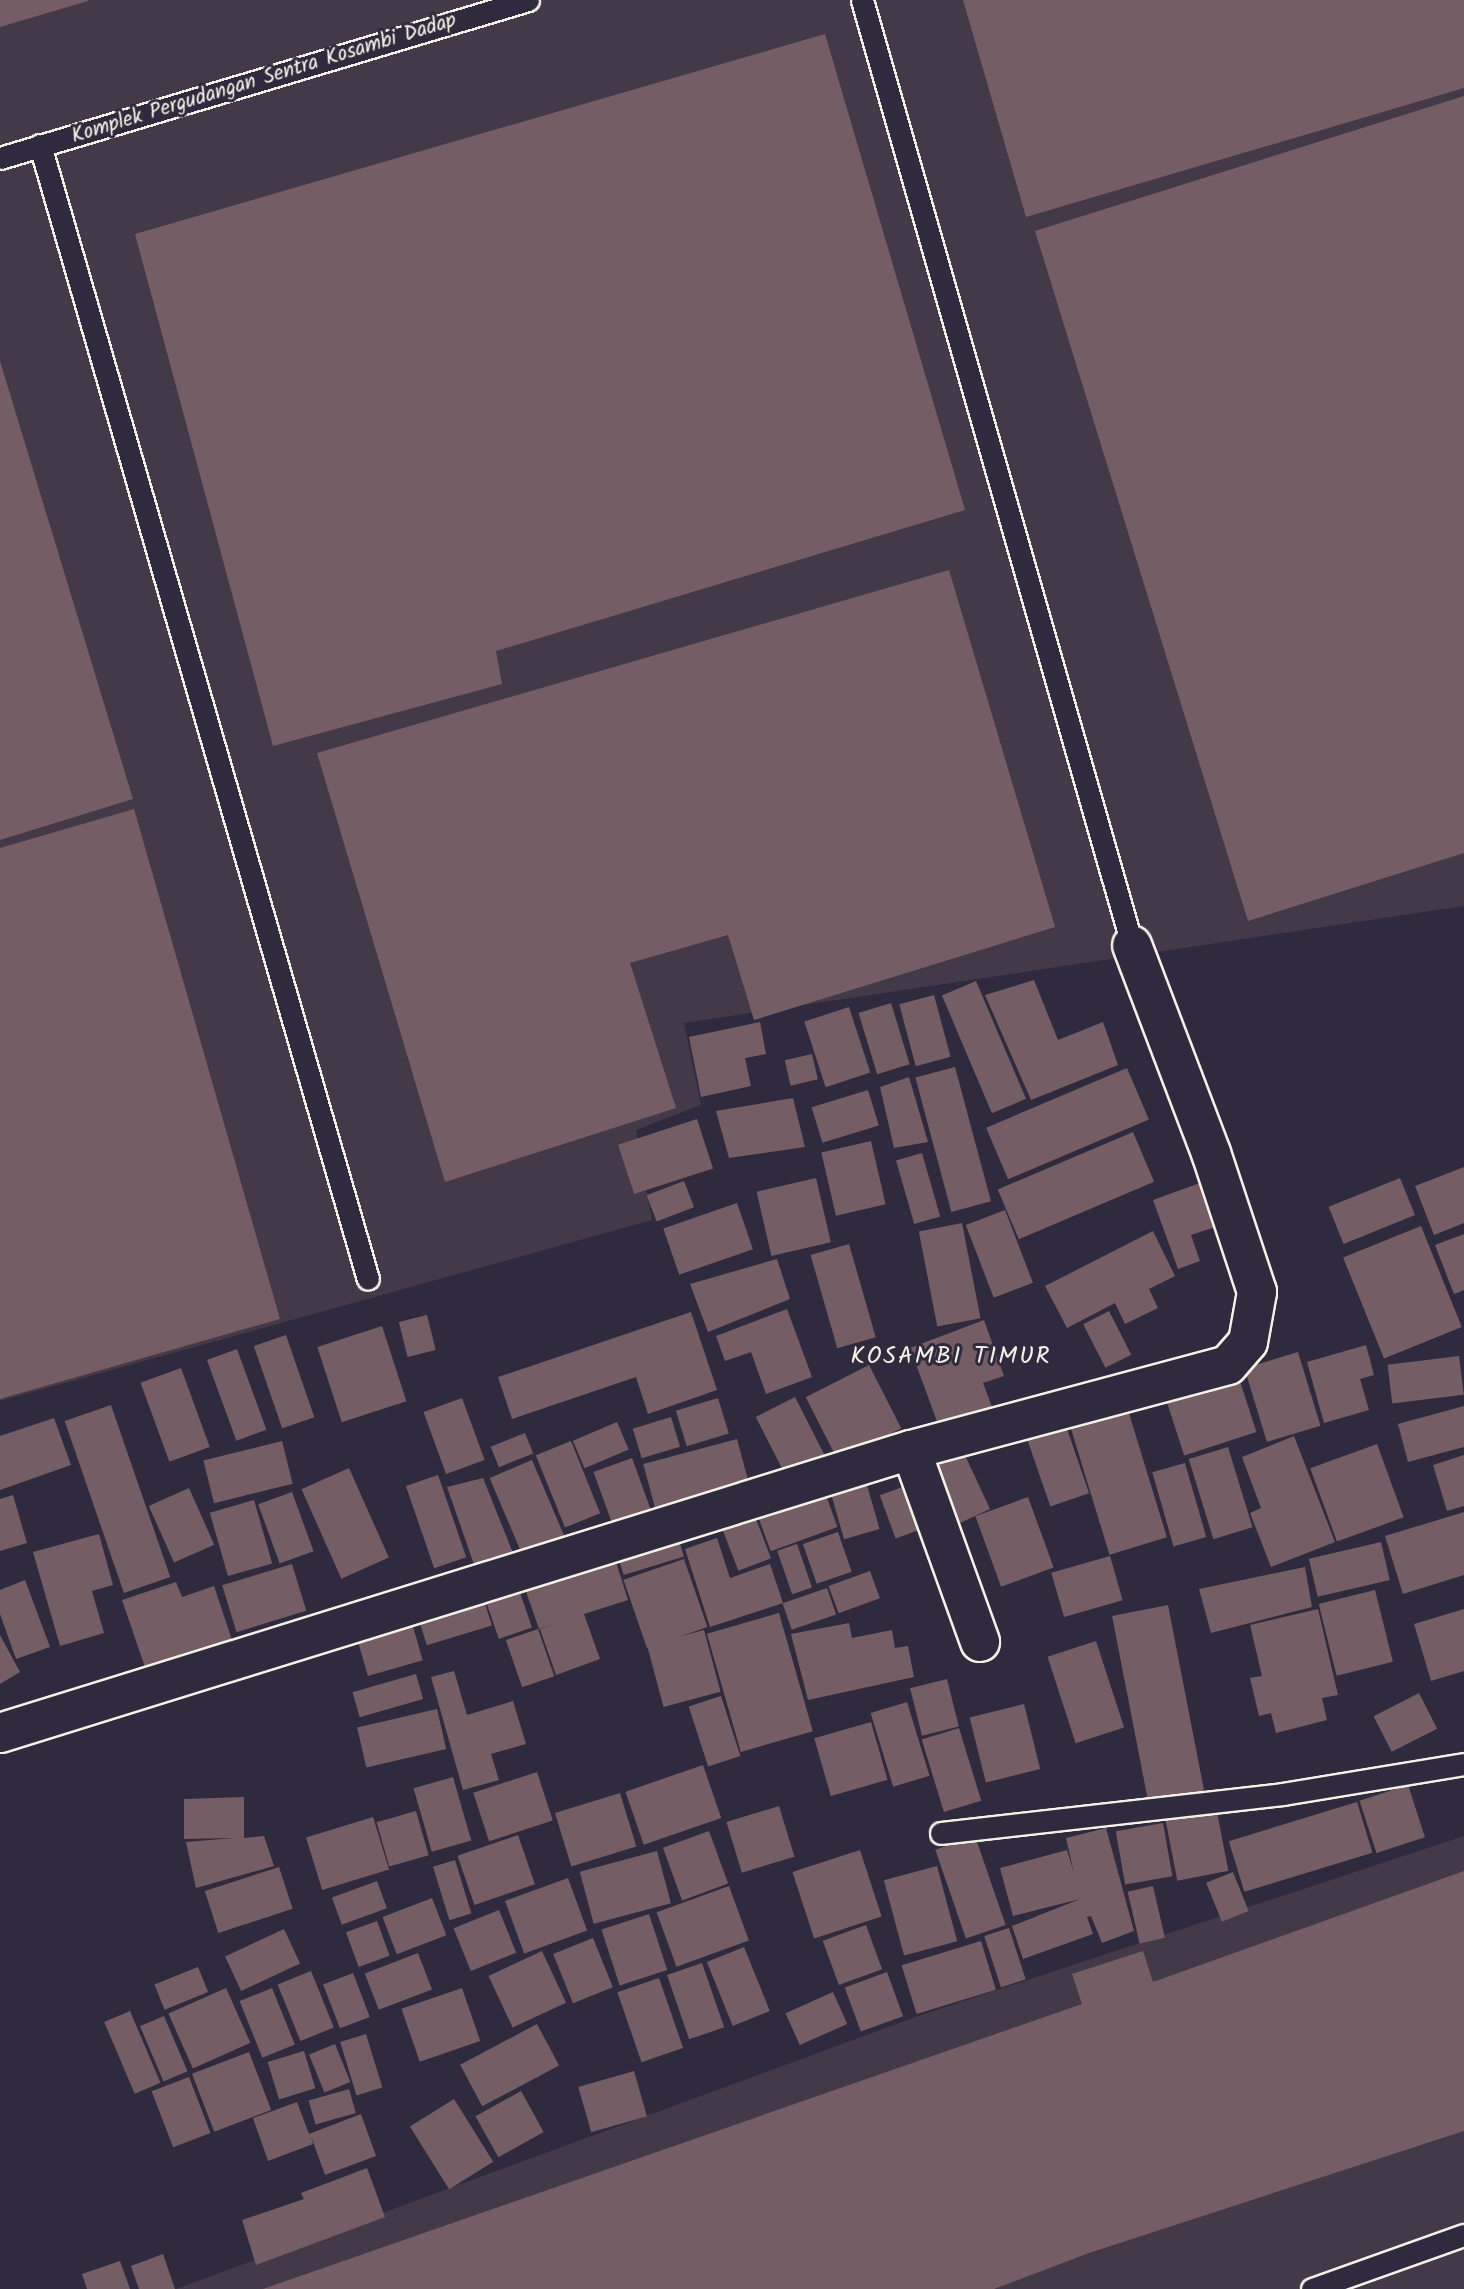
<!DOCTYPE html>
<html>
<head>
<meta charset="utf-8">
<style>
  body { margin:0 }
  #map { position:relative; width:1464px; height:2289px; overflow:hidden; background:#2f2a3d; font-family:Kalam,sans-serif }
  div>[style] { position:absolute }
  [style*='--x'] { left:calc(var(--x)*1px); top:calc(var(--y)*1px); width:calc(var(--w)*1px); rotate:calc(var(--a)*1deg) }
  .built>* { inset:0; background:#443949 }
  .building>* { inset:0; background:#755d66; transform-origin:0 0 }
  .roads { filter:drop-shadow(2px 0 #f4f1e8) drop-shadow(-2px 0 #f4f1e8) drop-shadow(0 2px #f4f1e8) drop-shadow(0 -2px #f4f1e8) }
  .lane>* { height:21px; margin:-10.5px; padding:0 10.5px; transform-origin:10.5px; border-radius:10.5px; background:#2f2a3d }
  .street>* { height:38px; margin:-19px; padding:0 19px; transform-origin:19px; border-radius:19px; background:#2f2a3d }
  span { translate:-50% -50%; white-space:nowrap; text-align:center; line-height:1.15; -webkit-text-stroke:6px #2f2a3d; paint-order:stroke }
  .street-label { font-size:21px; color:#f4f1e8 }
  .quarter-label { font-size:24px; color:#f4f1e8; letter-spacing:2px }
</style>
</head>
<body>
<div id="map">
  <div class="built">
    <div style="clip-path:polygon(0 0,1464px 0,1464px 906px,684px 1023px,701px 1105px,636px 1130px,652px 1220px,0 1401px)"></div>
    <div style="clip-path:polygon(1464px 1836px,1464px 2289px,176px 2289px,918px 2016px)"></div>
  </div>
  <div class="building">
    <div style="clip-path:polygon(0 0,88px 0,88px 1px,0 27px)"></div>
    <div style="clip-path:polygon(963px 0,1464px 0,1464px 88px,1026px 217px)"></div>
    <div style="clip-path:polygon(825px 34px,965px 510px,496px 651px,502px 684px,273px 746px,135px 234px)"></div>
    <div style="clip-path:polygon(1464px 96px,1464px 853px,1248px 921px,1035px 231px)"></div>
    <div style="clip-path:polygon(0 361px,133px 799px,0 840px)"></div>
    <div style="clip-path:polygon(949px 570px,1055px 927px,754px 1020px,728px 935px,630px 963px,676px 1108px,445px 1182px,317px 753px)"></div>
    <div style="clip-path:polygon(134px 809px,280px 1319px,0 1399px,0 848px)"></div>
    <div style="clip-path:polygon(1034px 980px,1058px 1040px,1103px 1022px,1118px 1065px,1031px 1100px,985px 995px)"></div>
    <div style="left:976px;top:981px;width:128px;height:37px;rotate:67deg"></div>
    <div style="left:934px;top:995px;width:64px;height:36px;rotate:75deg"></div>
    <div style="left:891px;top:1003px;width:64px;height:34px;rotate:73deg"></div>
    <div style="left:849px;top:1007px;width:69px;height:47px;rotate:72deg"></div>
    <div style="clip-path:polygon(760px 1022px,766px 1054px,745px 1058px,751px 1086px,701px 1097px,689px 1037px)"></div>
    <div style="left:812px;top:1054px;width:26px;height:28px;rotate:77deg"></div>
    <div style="left:955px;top:1067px;width:139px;height:41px;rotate:75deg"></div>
    <div style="left:1127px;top:1068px;width:56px;height:153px;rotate:67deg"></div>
    <div style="clip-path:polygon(909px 1077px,928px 1142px,894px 1148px,880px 1087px)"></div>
    <div style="left:868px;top:1090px;width:37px;height:59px;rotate:73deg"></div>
    <div style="clip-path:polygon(793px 1098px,805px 1147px,729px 1158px,716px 1111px)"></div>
    <div style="left:697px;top:1119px;width:52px;height:83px;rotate:72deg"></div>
    <div style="left:1133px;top:1132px;width:54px;height:147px;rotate:67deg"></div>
    <div style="left:871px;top:1141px;width:65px;height:51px;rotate:77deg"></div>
    <div style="left:922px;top:1153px;width:66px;height:27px;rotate:74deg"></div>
    <div style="clip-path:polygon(1464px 1167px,1464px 1223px,1434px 1235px,1415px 1186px)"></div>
    <div style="left:816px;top:1178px;width:66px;height:61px;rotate:77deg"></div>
    <div style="left:1400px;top:1178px;width:40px;height:77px;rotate:68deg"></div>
    <div style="left:684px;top:1181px;width:28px;height:40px;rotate:69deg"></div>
    <div style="clip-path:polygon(1200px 1183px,1215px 1227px,1191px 1235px,1200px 1261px,1178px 1269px,1153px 1200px)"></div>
    <div style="left:737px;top:1203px;width:49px;height:78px;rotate:71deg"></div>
    <div style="left:1005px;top:1210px;width:78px;height:42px;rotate:69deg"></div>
    <div style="left:962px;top:1223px;width:97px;height:44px;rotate:79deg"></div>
    <div style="left:1421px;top:1226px;width:109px;height:84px;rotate:68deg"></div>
    <div style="clip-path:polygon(1153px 1231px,1175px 1276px,1149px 1289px,1158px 1308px,1125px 1324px,1115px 1303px,1067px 1328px,1045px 1286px)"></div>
    <div style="clip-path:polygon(1464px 1234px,1464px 1290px,1454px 1294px,1435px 1245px)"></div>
    <div style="left:849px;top:1244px;width:97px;height:40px;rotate:74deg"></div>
    <div style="clip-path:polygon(777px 1259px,790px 1299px,708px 1332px,690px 1284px)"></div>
    <div style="clip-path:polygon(787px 1309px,812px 1377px,766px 1394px,751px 1352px,725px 1361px,716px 1336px)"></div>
    <div style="left:1109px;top:1311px;width:49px;height:29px;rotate:63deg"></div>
    <div style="clip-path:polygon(691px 1312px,717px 1390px,648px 1414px,636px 1377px,512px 1419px,498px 1377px)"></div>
    <div style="left:427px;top:1315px;width:36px;height:29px;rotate:76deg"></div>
    <div style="clip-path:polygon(984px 1320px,1004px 1376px,983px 1383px,995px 1415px,942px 1435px,910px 1348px)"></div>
    <div style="left:382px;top:1326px;width:79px;height:68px;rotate:72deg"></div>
    <div style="left:286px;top:1335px;width:87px;height:34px;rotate:71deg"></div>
    <div style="clip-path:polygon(1366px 1345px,1374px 1375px,1360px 1379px,1369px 1410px,1324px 1423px,1307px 1362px)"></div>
    <div style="left:237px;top:1349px;width:86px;height:32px;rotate:70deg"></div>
    <div style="left:1298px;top:1352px;width:77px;height:56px;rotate:73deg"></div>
    <div style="left:1459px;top:1356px;width:39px;height:72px;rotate:83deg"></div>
    <div style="left:869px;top:1365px;width:71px;height:71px;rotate:63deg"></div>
    <div style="left:181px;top:1368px;width:84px;height:43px;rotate:70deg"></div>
    <div style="left:1237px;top:1372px;width:63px;height:76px;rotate:72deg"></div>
    <div style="left:795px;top:1397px;width:66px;height:44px;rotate:63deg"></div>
    <div style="left:462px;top:1398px;width:66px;height:41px;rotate:70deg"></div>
    <div style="left:718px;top:1398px;width:37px;height:44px;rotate:73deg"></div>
    <div style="left:111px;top:1405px;width:182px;height:49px;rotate:71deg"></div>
    <div style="clip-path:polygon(1464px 1406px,1464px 1447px,1408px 1462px,1398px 1424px)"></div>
    <div style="left:1128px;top:1410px;width:133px;height:60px;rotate:73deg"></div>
    <div style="left:671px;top:1417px;width:31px;height:40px;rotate:73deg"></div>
    <div style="clip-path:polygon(54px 1418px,71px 1465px,0 1490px,0 1436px)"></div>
    <div style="left:617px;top:1422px;width:30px;height:48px;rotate:67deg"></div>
    <div style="left:1066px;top:1426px;width:71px;height:41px;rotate:71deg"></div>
    <div style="left:525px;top:1433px;width:22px;height:37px;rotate:68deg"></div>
    <div style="clip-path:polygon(1294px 1436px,1335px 1542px,1271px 1567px,1250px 1513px,1261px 1508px,1242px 1457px)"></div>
    <div style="left:737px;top:1439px;width:46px;height:97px;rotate:75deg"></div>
    <div style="left:282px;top:1441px;width:44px;height:81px;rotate:76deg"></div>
    <div style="left:571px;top:1441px;width:78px;height:38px;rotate:68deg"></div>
    <div style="left:1377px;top:1444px;width:78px;height:71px;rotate:70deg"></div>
    <div style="left:1228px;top:1447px;width:84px;height:41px;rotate:73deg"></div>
    <div style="left:963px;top:1451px;width:64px;height:46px;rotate:65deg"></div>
    <div style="clip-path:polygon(1464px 1455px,1464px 1506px,1447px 1511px,1433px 1465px)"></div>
    <div style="left:632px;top:1458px;width:56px;height:41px;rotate:70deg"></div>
    <div style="left:532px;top:1460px;width:82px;height:46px;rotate:67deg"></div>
    <div style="left:1185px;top:1463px;width:77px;height:34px;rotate:74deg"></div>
    <div style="left:349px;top:1468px;width:98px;height:52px;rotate:66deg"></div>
    <div style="left:438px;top:1475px;width:87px;height:34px;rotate:71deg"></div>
    <div style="clip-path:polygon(483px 1478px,515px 1558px,477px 1573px,447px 1487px)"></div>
    <div style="left:865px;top:1478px;width:53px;height:37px;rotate:74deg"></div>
    <div style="left:820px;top:1479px;width:51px;height:71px;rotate:70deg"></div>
    <div style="left:908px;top:1485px;width:46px;height:30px;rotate:70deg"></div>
    <div style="left:189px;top:1488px;width:62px;height:44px;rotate:66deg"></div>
    <div style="left:292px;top:1492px;width:63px;height:36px;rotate:70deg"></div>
    <div style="clip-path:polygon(13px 1495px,27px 1543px,0 1551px,0 1499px)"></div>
    <div style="left:1028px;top:1497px;width:75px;height:56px;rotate:70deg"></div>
    <div style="left:254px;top:1500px;width:66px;height:46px;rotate:74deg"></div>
    <div style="left:751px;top:1506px;width:56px;height:35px;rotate:69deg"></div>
    <div style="clip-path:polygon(1464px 1512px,1464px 1575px,1403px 1594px,1385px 1536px)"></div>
    <div style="left:674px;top:1524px;width:34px;height:63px;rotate:73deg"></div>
    <div style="left:838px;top:1532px;width:42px;height:37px;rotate:71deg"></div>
    <div style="clip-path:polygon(99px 1534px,113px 1585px,92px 1591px,104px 1633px,60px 1646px,33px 1552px)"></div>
    <div style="clip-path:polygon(717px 1538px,730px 1578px,770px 1564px,783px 1603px,710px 1627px,685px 1549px)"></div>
    <div style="left:1381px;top:1542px;width:39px;height:74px;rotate:77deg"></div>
    <div style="left:797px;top:1544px;width:46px;height:21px;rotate:71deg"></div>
    <div style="clip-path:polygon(611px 1546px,628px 1600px,584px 1614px,600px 1659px,556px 1675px,540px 1629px,557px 1623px,539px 1629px,520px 1574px)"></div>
    <div style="left:1110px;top:1556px;width:46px;height:61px;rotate:74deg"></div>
    <div style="left:684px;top:1559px;width:72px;height:64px;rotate:71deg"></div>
    <div style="left:292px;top:1564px;width:49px;height:73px;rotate:73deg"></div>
    <div style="clip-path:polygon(1305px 1567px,1312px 1607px,1211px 1633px,1199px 1589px)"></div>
    <div style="left:870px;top:1571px;width:29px;height:44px;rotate:70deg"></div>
    <div style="clip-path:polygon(25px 1580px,50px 1647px,16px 1659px,0 1614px,0 1590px)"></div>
    <div style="clip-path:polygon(176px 1582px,182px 1597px,214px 1586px,235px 1649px,149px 1679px,122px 1600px)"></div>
    <div style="left:517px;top:1584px;width:46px;height:35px;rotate:71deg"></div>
    <div style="left:827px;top:1588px;width:28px;height:47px;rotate:71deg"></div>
    <div style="left:481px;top:1590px;width:37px;height:68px;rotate:73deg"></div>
    <div style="left:1375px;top:1590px;width:74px;height:58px;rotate:76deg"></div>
    <div style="left:1168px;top:1605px;width:194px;height:57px;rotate:79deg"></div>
    <div style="clip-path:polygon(1318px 1609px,1338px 1695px,1322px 1698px,1327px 1720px,1276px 1733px,1271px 1713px,1259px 1716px,1250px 1678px,1262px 1676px,1250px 1625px)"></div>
    <div style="clip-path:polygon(1464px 1609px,1464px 1671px,1431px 1681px,1414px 1624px)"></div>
    <div style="left:779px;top:1613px;width:123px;height:75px;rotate:74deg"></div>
    <div style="left:410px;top:1616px;width:46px;height:57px;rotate:74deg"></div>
    <div style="clip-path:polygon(849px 1623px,852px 1638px,892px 1630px,895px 1648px,908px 1646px,914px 1677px,808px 1700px,791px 1634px)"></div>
    <div style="left:538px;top:1629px;width:50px;height:34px;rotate:71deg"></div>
    <div style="left:704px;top:1630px;width:64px;height:59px;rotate:75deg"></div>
    <div style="clip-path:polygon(0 1635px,20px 1672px,0 1684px)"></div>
    <div style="left:1096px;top:1641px;width:91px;height:51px;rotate:72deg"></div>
    <div style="clip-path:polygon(454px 1671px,467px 1715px,513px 1701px,526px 1744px,491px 1754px,499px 1780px,463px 1790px,431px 1677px)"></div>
    <div style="left:416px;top:1674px;width:26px;height:66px;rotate:74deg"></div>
    <div style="left:947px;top:1679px;width:49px;height:38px;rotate:76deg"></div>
    <div style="left:1419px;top:1693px;width:40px;height:51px;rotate:63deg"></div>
    <div style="left:721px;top:1696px;width:63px;height:34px;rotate:72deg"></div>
    <div style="left:907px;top:1702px;width:77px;height:38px;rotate:73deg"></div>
    <div style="left:1024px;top:1704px;width:67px;height:56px;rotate:76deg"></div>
    <div style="left:437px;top:1709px;width:41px;height:82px;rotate:77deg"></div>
    <div style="left:871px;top:1722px;width:60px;height:59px;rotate:74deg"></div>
    <div style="left:959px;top:1728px;width:76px;height:39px;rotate:73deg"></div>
    <div style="left:703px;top:1765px;width:56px;height:82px;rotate:71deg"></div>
    <div style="left:537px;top:1772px;width:51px;height:67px;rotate:72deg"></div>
    <div style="left:453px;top:1777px;width:66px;height:41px;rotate:74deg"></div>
    <div style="left:1408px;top:1785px;width:55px;height:51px;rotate:72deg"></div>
    <div style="left:620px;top:1793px;width:56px;height:68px;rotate:73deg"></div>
    <div style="clip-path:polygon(244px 1797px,244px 1838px,264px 1836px,274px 1866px,196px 1888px,186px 1842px,234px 1838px,184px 1839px,184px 1799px)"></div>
    <div style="left:1357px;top:1802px;width:53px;height:134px;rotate:73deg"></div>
    <div style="left:779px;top:1806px;width:53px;height:55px;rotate:73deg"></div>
    <div style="left:1216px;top:1807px;width:65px;height:52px;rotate:79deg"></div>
    <div style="left:416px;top:1811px;width:46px;height:41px;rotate:74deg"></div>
    <div style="left:373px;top:1817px;width:55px;height:70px;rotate:73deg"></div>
    <div style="left:1163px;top:1823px;width:54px;height:48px;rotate:80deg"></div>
    <div style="clip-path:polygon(1106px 1828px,1134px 1931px,1102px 1943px,1091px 1916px,1087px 1917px,1093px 1934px,1023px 1959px,1012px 1926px,1080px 1899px,1013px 1916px,1000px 1868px,1067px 1850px,1074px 1873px,1066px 1838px)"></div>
    <div style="left:709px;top:1831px;width:56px;height:49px;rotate:70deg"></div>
    <div style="left:518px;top:1835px;width:52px;height:64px;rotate:71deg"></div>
    <div style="left:975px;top:1836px;width:94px;height:42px;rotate:71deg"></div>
    <div style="left:860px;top:1850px;width:70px;height:71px;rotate:72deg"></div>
    <div style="left:657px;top:1851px;width:54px;height:80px;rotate:75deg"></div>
    <div style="left:455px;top:1860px;width:56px;height:23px;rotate:73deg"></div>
    <div style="left:937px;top:1866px;width:78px;height:55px;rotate:75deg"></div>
    <div style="left:279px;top:1867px;width:44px;height:78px;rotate:72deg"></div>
    <div style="clip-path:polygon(1464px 1871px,1464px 2131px,1089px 2253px,994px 2289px,263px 2289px,1082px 2004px,1072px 1974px,1143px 1951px,1153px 1982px)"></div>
    <div style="left:1233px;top:1872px;width:42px;height:29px;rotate:68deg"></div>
    <div style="left:568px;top:1878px;width:56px;height:67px;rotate:70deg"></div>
    <div style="left:377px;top:1881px;width:29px;height:48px;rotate:70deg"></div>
    <div style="left:729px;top:1886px;width:58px;height:77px;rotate:70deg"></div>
    <div style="left:1153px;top:1886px;width:53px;height:26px;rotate:77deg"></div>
    <div style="left:432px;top:1898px;width:40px;height:53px;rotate:69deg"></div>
    <div style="left:499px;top:1910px;width:46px;height:49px;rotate:68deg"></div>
    <div style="left:649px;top:1914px;width:59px;height:50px;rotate:72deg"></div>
    <div style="left:377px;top:1921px;width:37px;height:33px;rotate:70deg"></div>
    <div style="left:866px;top:1925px;width:47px;height:46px;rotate:70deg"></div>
    <div style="left:1009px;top:1928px;width:54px;height:26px;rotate:72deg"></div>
    <div style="left:284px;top:1929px;width:38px;height:65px;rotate:65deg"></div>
    <div style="left:593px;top:1938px;width:53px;height:43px;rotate:68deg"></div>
    <div style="left:981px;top:1941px;width:51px;height:83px;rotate:73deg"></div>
    <div style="left:744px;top:1947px;width:69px;height:40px;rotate:68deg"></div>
    <div style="left:542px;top:1951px;width:57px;height:59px;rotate:65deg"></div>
    <div style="left:418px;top:1953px;width:39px;height:57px;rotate:69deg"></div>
    <div style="left:702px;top:1963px;width:68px;height:37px;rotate:71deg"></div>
    <div style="left:198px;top:1967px;width:27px;height:47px;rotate:68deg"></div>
    <div style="left:311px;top:1971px;width:61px;height:36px;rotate:68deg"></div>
    <div style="left:887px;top:1972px;width:47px;height:45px;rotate:70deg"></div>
    <div style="left:353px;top:1973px;width:47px;height:32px;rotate:69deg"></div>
    <div style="left:659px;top:1978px;width:74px;height:44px;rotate:71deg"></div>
    <div style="left:226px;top:1988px;width:60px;height:63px;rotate:66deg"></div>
    <div style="left:272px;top:1988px;width:61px;height:35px;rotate:68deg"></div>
    <div style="left:462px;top:1988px;width:56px;height:64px;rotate:71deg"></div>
    <div style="left:833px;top:1992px;width:35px;height:52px;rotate:66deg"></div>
    <div style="left:130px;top:2011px;width:78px;height:28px;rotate:67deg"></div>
    <div style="left:164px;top:2016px;width:60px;height:26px;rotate:67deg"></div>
    <div style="left:537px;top:2024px;width:47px;height:87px;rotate:62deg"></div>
    <div style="left:366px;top:2034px;width:56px;height:27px;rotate:73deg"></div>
    <div style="left:335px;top:2044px;width:41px;height:28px;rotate:68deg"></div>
    <div style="left:304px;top:2051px;width:39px;height:38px;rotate:73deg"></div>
    <div style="left:249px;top:2052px;width:62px;height:61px;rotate:69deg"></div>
    <div style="left:634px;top:2071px;width:47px;height:58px;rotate:74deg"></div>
    <div style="left:189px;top:2077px;width:60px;height:40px;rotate:69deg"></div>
    <div style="left:349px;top:2089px;width:25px;height:42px;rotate:74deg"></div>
    <div style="left:521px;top:2091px;width:47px;height:52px;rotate:61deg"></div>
    <div style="left:454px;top:2099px;width:74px;height:52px;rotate:58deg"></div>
    <div style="clip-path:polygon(297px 2102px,309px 2134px,361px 2114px,376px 2156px,325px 2175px,311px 2136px,313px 2144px,268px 2161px,253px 2118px)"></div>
    <div style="clip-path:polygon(367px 2168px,385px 2217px,256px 2265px,242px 2220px,304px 2199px,301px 2193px)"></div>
    <div style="clip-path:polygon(163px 2254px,175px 2289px,139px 2289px,131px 2266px)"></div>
    <div style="clip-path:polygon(120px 2261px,130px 2289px,87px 2289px,82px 2274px)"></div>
  </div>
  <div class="roads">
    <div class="lane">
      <div style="--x:862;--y:0;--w:983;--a:74.05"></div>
      <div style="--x:40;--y:145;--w:1180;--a:73.87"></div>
      <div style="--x:0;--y:158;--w:551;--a:-16.66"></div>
      <div style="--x:941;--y:1833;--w:344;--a:-6.5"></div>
      <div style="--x:1283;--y:1794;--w:183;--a:-9.4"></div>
      <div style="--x:1312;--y:2289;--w:161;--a:-19.6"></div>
    </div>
    <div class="street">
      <div style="--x:911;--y:1450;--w:204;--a:70.2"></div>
      <div style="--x:0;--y:1733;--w:954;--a:-17.26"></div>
      <div style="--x:911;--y:1450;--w:328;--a:-15"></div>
      <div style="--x:1228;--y:1365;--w:30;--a:-49"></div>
      <div style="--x:1248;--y:1342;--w:51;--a:-79.8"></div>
      <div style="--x:1257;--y:1292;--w:146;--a:-108.3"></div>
      <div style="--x:1211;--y:1153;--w:222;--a:-110.8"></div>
    </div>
  </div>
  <div class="street-label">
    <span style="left:264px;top:79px;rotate:-17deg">Komplek Pergudangan Sentra Kosambi Dadap</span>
  </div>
  <div class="quarter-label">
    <span style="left:951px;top:1357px">KOSAMBI TIMUR</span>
  </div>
</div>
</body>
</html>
